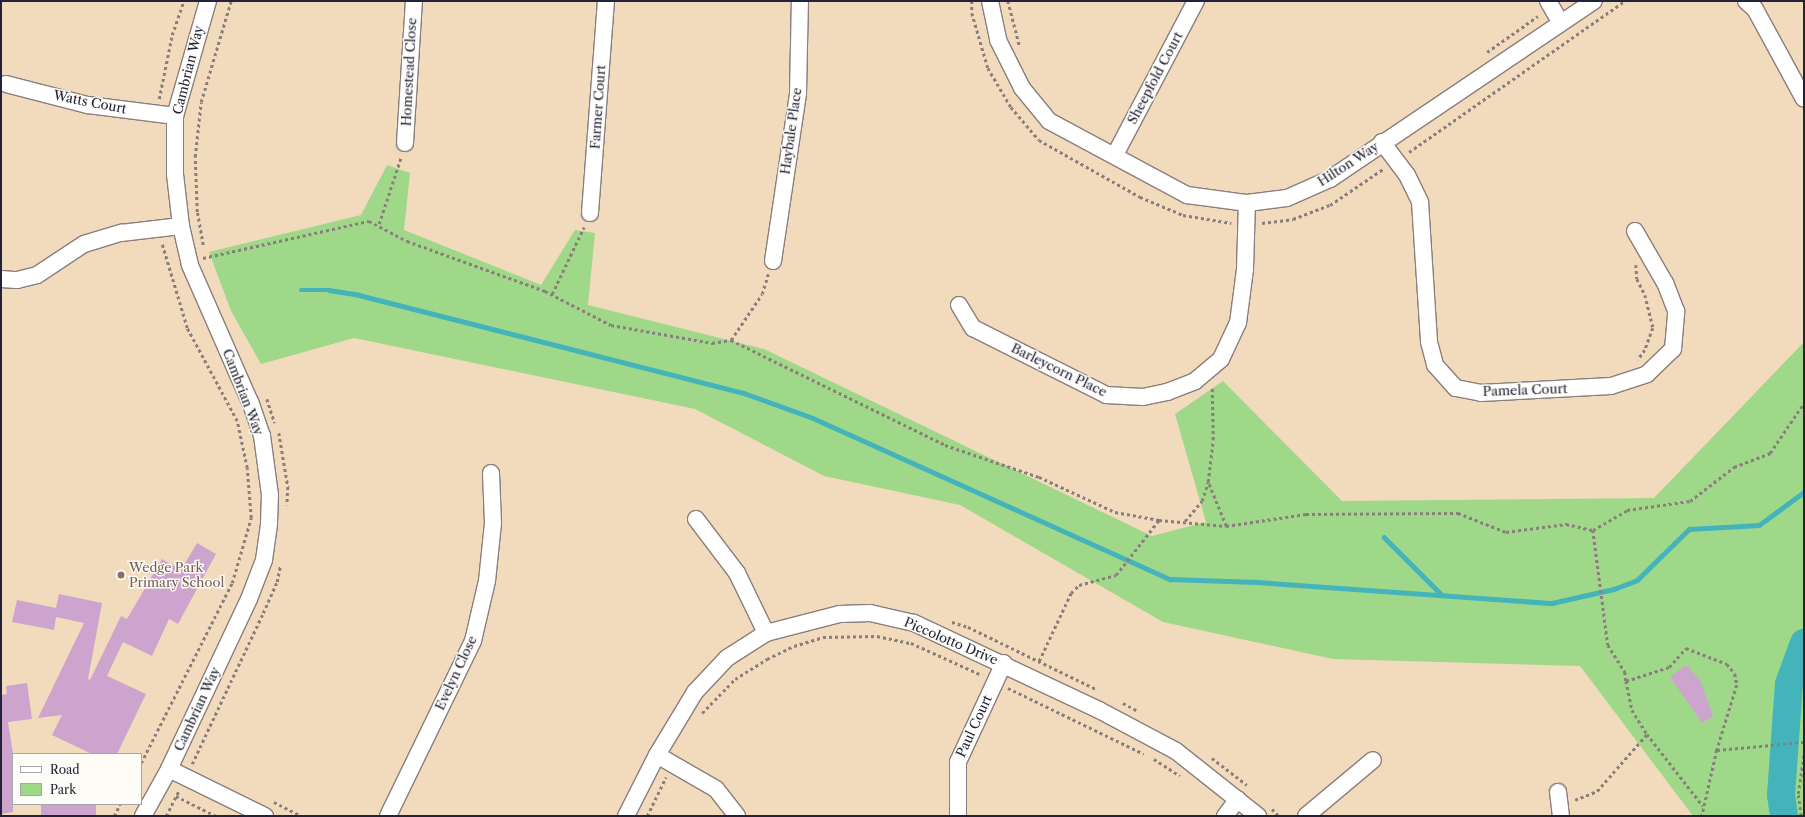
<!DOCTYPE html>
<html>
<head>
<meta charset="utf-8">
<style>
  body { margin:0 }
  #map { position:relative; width:1805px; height:817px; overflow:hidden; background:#f2dbbc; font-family:"Libre Caslon Text",serif }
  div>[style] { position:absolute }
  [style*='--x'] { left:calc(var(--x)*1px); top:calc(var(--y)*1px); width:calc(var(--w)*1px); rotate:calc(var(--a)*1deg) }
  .green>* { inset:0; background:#a0d88a }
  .stream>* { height:4.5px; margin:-2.25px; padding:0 2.25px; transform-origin:2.25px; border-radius:2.25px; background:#44b4ba }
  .river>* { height:28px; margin:-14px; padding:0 14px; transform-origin:14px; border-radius:14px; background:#44b4ba }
  .building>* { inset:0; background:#cca4cd; transform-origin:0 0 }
  .path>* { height:2.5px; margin-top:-1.25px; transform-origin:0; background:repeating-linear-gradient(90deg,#8a7e7c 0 3px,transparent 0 6px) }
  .roads { filter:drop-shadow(1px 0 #8a7e7c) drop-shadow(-1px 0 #8a7e7c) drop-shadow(0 1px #8a7e7c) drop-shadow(0 -1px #8a7e7c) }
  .street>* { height:16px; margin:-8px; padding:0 8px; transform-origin:8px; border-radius:8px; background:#fff }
  .dots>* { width:11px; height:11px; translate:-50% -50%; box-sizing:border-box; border:2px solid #fdfcf7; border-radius:50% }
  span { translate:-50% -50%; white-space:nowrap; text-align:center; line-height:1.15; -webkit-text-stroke:3px #fdfcf7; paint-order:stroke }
  .street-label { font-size:13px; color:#22223b }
  .education-label { font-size:13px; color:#785e54 }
  .left { translate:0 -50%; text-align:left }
  .frame { position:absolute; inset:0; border:2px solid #22223b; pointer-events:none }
  .legend { position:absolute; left:12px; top:753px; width:130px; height:52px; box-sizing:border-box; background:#fdfcf7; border:1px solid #a5a5ac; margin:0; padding:5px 7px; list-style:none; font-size:12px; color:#22223b }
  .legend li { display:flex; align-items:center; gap:8px; height:20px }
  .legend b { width:20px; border:1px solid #a5a5ac }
</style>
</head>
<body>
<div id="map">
  <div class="green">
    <div style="clip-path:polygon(387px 165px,410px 173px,404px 230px,541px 285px,575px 230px,595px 233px,588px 305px,764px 349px,1152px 536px,1206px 522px,1175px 414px,1223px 381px,1342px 501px,1654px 498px,1804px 342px,1804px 816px,1693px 816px,1580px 666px,1333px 659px,1163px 622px,960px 505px,824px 476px,695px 409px,354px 338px,261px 364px,231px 311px,209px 252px,361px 215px)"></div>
  </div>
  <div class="stream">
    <div style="--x:301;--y:290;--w:28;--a:0"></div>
    <div style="--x:329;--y:290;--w:30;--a:9"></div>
    <div style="--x:359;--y:295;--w:397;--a:14.3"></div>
    <div style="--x:744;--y:393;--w:73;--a:19.9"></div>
    <div style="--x:813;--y:418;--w:392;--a:24.3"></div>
    <div style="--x:1170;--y:579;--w:87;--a:2"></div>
    <div style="--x:1257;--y:582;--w:296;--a:4.1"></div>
    <div style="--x:1552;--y:603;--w:64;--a:-12.7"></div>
    <div style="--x:1614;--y:589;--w:25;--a:-21"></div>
    <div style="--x:1637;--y:580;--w:73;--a:-44.4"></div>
    <div style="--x:1689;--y:529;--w:70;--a:-3.3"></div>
    <div style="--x:1759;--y:525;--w:56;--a:-36.3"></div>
    <div style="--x:1384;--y:537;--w:81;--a:45"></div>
  </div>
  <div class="river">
    <div style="--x:1784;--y:816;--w:21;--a:-98"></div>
    <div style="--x:1781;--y:795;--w:111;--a:-85.9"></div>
    <div style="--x:1789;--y:684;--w:44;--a:-69.9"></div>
  </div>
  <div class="building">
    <div style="clip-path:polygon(197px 543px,216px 554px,178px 624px,169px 619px,152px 656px,123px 642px,107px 676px,146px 694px,117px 754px,92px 754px,52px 735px,62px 715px,38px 718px,84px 623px,56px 617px,54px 630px,12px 622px,17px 600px,56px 608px,59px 594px,102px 603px,88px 679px,90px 680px,121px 616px,127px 619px,162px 559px,181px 570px)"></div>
    <div style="clip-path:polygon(1686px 665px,1700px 680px,1713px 716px,1702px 723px,1670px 677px)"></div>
    <div style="clip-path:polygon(27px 683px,32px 719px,8px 722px,13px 753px,13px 812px,1px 814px,1px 695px,7px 694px,6px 686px)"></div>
    <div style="left:41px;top:804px;width:55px;height:12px"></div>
  </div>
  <div class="path">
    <div style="--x:972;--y:1;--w:12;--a:90"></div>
    <div style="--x:972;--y:13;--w:57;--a:73.8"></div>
    <div style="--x:988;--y:68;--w:45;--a:59.5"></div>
    <div style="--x:1011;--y:107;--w:43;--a:49.7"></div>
    <div style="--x:1039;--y:140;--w:116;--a:29.4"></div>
    <div style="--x:1140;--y:197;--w:47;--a:22.7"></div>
    <div style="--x:1183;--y:215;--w:49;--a:9.5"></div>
    <div style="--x:1008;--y:1;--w:48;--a:75.4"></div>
    <div style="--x:1487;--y:52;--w:62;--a:-35.2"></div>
    <div style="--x:159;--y:99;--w:65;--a:-78.5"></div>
    <div style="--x:172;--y:35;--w:36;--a:-71"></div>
    <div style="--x:1409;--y:152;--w:264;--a:-35"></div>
    <div style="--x:1262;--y:223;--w:31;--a:-7"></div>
    <div style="--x:1293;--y:219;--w:40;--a:-21"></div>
    <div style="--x:1330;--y:205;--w:64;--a:-34.2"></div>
    <div style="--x:379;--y:224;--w:71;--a:-71.8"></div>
    <div style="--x:203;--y:245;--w:34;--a:-100"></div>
    <div style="--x:197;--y:212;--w:55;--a:-92.1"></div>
    <div style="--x:195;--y:157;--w:55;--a:-83.8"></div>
    <div style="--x:201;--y:102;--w:105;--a:-73.5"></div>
    <div style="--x:203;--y:258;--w:170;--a:-12.6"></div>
    <div style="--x:369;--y:221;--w:43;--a:27.8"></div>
    <div style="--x:407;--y:241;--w:147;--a:19.9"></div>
    <div style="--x:545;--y:291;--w:74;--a:27.3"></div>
    <div style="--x:611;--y:325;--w:103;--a:10.1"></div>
    <div style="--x:712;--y:343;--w:19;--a:-9"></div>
    <div style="--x:731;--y:340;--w:238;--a:26.1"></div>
    <div style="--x:945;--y:445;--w:99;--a:18.8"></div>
    <div style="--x:1039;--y:477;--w:84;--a:24.7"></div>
    <div style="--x:1115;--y:512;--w:45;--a:10.3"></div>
    <div style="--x:1159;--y:520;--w:67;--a:5.1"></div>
    <div style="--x:1226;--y:526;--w:48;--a:-112.2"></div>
    <div style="--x:1208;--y:482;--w:42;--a:-83.2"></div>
    <div style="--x:1213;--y:440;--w:54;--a:-91.1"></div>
    <div style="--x:1636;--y:265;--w:14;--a:86"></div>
    <div style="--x:1637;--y:279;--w:18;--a:63"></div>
    <div style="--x:1645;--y:295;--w:34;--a:76"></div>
    <div style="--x:1653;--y:328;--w:23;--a:110"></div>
    <div style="--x:1645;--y:350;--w:12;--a:125"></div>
    <div style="--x:552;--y:294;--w:74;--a:-64.5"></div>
    <div style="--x:731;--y:340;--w:55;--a:-56"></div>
    <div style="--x:762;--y:294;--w:21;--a:-73"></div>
    <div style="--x:267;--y:399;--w:25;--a:72"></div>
    <div style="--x:279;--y:433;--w:55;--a:80.5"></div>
    <div style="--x:288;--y:487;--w:18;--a:93"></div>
    <div style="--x:1185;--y:521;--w:26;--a:-50"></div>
    <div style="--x:1202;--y:501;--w:20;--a:-72"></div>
    <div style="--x:1226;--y:526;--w:81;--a:-8.5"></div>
    <div style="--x:1306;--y:514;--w:152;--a:-0.4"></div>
    <div style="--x:1458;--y:513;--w:52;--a:21.6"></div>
    <div style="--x:1506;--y:532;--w:61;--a:-7.6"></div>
    <div style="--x:1566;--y:524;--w:28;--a:13"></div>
    <div style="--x:1593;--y:530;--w:39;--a:-30"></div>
    <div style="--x:1627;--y:510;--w:64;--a:-8.1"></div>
    <div style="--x:1690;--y:501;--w:56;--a:-37.7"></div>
    <div style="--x:1734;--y:467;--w:39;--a:-21"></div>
    <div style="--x:1770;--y:453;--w:60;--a:-55.8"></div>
    <div style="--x:1593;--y:530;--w:116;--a:82.6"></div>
    <div style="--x:1608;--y:645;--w:32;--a:58"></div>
    <div style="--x:1625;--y:672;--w:9;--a:84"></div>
    <div style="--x:1626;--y:681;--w:45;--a:-18"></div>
    <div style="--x:1669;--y:667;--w:25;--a:-48"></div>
    <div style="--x:1686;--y:648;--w:44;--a:21.3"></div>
    <div style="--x:1727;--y:664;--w:13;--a:51"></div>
    <div style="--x:1735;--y:674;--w:11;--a:80"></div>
    <div style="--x:1737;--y:685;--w:68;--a:107.1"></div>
    <div style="--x:1717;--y:750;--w:68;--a:102.8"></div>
    <div style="--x:952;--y:622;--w:17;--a:17"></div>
    <div style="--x:968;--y:627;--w:142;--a:25.8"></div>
    <div style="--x:1039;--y:661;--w:75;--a:-64.8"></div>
    <div style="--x:1071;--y:593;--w:11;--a:-45"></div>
    <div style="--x:1079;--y:585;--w:38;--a:-15"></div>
    <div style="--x:1116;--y:575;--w:70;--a:-52"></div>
    <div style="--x:1626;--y:681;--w:30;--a:78"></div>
    <div style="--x:1632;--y:710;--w:28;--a:58"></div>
    <div style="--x:1647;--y:734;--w:91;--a:52.1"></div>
    <div style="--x:1008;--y:688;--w:151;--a:25.9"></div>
    <div style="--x:1123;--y:703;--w:17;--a:28"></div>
    <div style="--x:702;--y:713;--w:47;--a:-45.9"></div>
    <div style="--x:735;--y:679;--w:38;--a:-32"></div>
    <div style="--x:767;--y:659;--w:30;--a:-26"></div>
    <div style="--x:794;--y:646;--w:30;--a:-17"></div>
    <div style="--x:823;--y:637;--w:54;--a:-1.1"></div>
    <div style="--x:877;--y:636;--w:35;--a:12"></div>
    <div style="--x:911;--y:643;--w:78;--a:24.3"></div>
    <div style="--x:1717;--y:750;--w:87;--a:-5.3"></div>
    <div style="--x:1212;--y:758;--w:44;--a:37.6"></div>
    <div style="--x:1154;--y:759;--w:31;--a:33"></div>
    <div style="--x:141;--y:763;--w:202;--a:-63.2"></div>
    <div style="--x:232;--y:583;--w:68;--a:-73.7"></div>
    <div style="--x:251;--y:518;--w:50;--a:-94.6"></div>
    <div style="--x:247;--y:468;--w:48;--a:-102"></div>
    <div style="--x:237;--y:421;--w:106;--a:-118.3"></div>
    <div style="--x:187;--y:328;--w:88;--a:-106.6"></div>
    <div style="--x:192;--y:764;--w:167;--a:-64.8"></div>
    <div style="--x:263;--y:613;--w:34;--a:-66"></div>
    <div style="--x:277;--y:582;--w:16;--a:-79"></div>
    <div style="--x:176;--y:796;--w:45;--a:26.6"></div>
    <div style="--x:1575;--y:800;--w:24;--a:-22"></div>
    <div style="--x:1597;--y:791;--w:76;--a:-48.7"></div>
    <div style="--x:274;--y:802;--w:30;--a:27"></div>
    <div style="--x:1272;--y:809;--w:10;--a:45"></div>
    <div style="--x:114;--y:816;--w:13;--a:-63"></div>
    <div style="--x:166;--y:816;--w:29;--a:-63"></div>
    <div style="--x:647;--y:816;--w:43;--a:-64"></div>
    <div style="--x:1801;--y:816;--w:22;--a:-98"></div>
    <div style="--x:1798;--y:794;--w:40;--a:-81.5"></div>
  </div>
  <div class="roads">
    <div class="street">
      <div style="--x:990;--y:1;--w:40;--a:78"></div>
      <div style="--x:998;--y:40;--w:54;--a:63.4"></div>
      <div style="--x:1022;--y:88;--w:43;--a:50.7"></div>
      <div style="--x:1049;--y:121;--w:157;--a:28.2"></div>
      <div style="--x:1187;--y:195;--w:61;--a:7.6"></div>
      <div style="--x:1247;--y:203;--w:40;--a:-7.1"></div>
      <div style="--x:1287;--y:198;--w:47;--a:-23.8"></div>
      <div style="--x:1330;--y:179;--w:318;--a:-34"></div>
      <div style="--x:1548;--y:1;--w:24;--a:60"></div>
      <div style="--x:1746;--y:1;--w:12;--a:42"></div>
      <div style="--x:1755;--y:9;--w:102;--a:61.4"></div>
      <div style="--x:6;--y:84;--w:85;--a:14.4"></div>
      <div style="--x:88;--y:105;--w:88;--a:7.2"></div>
      <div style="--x:1382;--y:142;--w:41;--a:52.9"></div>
      <div style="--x:1407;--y:175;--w:30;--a:64"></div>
      <div style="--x:1420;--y:202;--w:140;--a:86.3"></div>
      <div style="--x:1429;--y:342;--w:24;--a:75"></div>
      <div style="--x:1435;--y:365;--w:31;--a:48"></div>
      <div style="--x:1456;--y:388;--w:25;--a:11"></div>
      <div style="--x:1481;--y:393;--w:130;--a:-3.1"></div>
      <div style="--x:1611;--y:386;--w:38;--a:-18"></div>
      <div style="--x:1647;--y:374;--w:36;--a:-44"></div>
      <div style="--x:1673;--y:349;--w:38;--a:-85"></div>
      <div style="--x:1676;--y:311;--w:30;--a:-111"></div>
      <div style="--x:1665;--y:283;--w:60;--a:-120"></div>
      <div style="--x:405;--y:143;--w:142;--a:-86.4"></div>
      <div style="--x:1115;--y:155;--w:174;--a:-62.3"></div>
      <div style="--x:590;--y:213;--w:213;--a:-85.7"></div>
      <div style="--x:773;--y:261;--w:170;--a:-81.5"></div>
      <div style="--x:798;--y:93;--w:92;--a:-88.8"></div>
      <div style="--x:1;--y:279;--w:16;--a:4"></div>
      <div style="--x:17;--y:280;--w:21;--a:-14"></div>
      <div style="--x:37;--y:275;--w:56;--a:-33.4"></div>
      <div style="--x:84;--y:244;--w:39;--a:-17"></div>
      <div style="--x:121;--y:233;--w:60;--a:-6.7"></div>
      <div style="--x:959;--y:305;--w:27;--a:59"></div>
      <div style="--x:973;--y:328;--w:149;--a:26.7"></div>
      <div style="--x:1106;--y:395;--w:37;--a:3"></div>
      <div style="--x:1143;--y:397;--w:25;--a:-12"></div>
      <div style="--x:1167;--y:392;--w:30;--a:-21"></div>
      <div style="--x:1195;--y:381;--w:34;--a:-40"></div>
      <div style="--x:1221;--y:359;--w:40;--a:-65"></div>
      <div style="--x:1238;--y:323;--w:54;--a:-82.6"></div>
      <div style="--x:1245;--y:269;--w:66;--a:-88.3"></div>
      <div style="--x:696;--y:519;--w:68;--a:52.8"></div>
      <div style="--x:737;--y:573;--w:67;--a:64.2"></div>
      <div style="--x:657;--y:755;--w:68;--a:30"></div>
      <div style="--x:716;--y:789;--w:34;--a:52"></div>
      <div style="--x:169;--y:769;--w:107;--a:26.1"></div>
      <div style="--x:1558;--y:792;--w:24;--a:83"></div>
      <div style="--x:143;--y:816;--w:54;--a:-61"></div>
      <div style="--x:169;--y:769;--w:188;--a:-64.8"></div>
      <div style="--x:249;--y:599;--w:42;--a:-69"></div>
      <div style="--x:264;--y:560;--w:37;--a:-82"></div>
      <div style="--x:269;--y:523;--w:28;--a:-88"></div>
      <div style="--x:270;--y:495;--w:60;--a:-97.7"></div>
      <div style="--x:262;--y:436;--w:36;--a:-109"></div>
      <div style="--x:250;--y:402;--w:150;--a:-113.7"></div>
      <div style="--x:190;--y:265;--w:40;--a:-103"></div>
      <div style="--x:181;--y:226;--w:52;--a:-96.6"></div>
      <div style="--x:175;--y:174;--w:58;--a:-90"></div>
      <div style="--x:175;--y:116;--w:120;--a:-74"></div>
      <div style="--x:388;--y:816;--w:195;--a:-64.1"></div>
      <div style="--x:473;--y:641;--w:62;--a:-76.9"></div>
      <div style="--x:487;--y:581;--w:58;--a:-84.1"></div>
      <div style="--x:493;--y:523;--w:50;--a:-92.3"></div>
      <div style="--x:626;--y:816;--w:68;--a:-63.1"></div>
      <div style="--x:657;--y:755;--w:74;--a:-58.9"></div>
      <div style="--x:695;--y:692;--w:47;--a:-46.7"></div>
      <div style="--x:727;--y:658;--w:46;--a:-32.7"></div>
      <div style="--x:766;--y:633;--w:76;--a:-14.4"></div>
      <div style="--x:840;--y:614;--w:30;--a:-2"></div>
      <div style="--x:870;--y:613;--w:45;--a:12.8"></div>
      <div style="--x:914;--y:623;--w:204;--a:25.2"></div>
      <div style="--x:1099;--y:710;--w:87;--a:28"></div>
      <div style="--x:1176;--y:751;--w:105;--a:38.4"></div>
      <div style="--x:958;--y:816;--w:54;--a:-90"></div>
      <div style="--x:958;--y:762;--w:109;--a:-65.1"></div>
      <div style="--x:1225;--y:816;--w:21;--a:-53"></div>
      <div style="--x:1306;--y:816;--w:87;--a:-39.9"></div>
    </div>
  </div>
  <div class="dots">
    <div style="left:121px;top:575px;background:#8d6e63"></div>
  </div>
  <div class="street-label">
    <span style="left:188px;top:70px;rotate:-76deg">Cambrian Way</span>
    <span style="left:409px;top:72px;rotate:-87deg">Homestead Close</span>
    <span style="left:1155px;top:78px;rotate:-62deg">Sheepfold Court</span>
    <span style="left:90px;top:102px;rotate:11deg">Watts Court</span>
    <span style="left:598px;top:107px;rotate:-86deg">Farmer Court</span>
    <span style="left:791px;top:131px;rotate:-82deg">Haybale Place</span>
    <span style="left:1348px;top:164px;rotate:-33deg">Hilton Way</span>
    <span style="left:1059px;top:370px;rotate:26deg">Barleycorn Place</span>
    <span style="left:1525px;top:390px;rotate:-2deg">Pamela Court</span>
    <span style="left:243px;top:392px;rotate:69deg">Cambrian Way</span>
    <span style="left:951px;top:641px;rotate:23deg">Piccolotto Drive</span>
    <span style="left:456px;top:673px;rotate:-65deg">Evelyn Close</span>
    <span style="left:197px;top:709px;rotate:-65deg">Cambrian Way</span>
    <span style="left:974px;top:726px;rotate:-65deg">Paul Court</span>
  </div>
  <div class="education-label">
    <span class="left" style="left:129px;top:575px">Wedge Park<br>Primary School</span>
  </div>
  <div class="frame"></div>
  <ul class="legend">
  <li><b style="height:5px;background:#fff"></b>Road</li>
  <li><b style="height:11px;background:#a0d88a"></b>Park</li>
  </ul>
</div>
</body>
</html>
